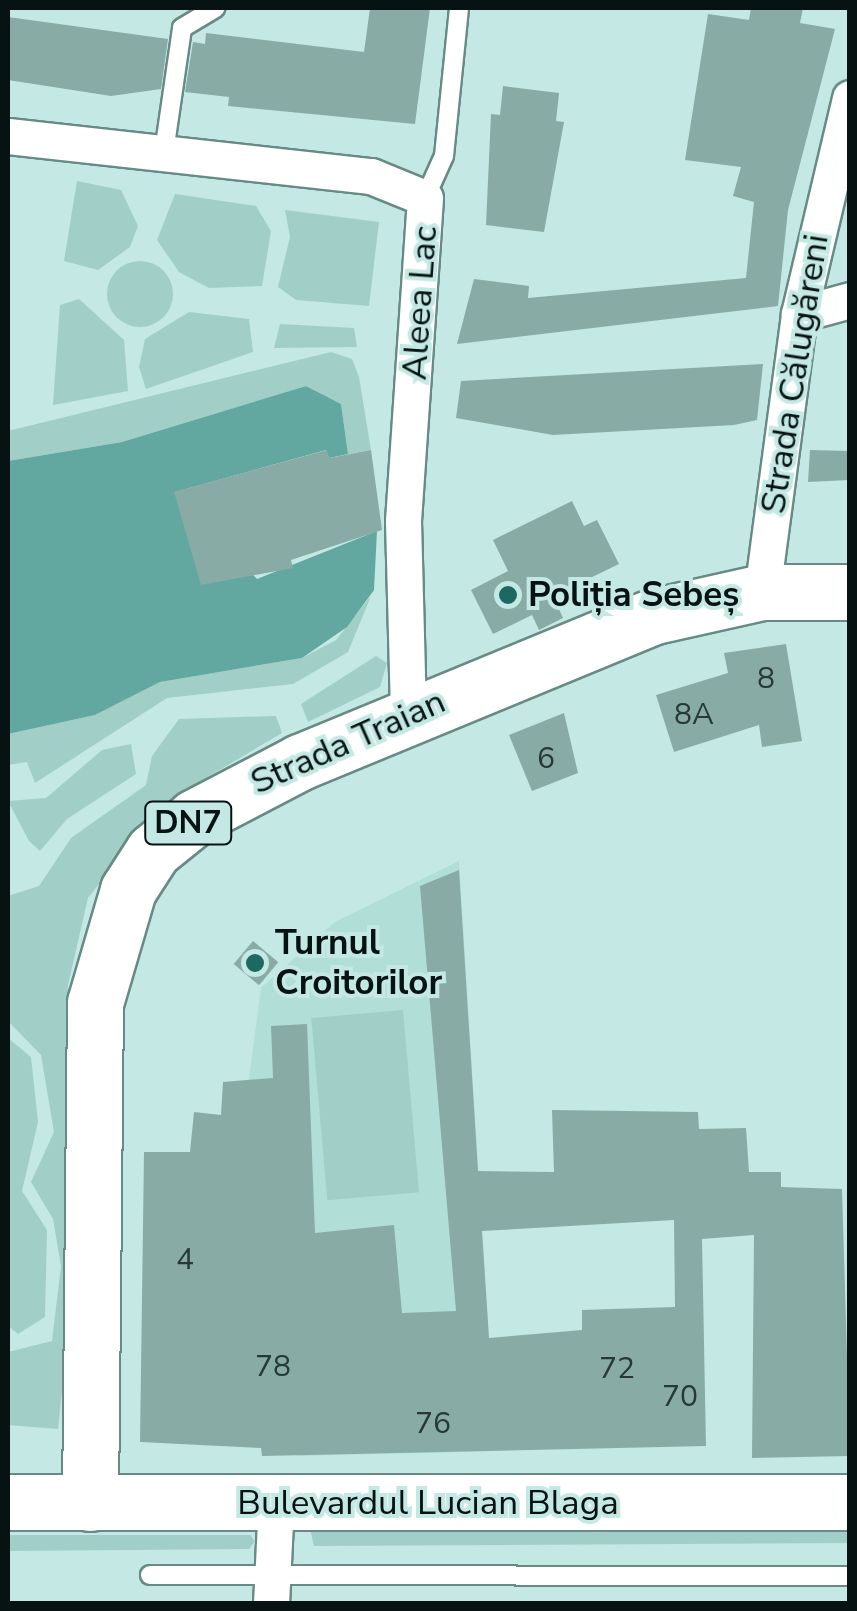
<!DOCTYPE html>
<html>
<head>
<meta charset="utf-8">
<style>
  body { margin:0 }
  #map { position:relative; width:857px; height:1611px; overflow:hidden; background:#c4e8e3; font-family:"Nunito Sans",sans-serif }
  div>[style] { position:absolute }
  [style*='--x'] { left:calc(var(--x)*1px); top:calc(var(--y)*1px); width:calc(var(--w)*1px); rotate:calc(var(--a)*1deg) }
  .built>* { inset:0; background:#b1ded7 }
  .green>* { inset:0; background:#a1cfc8; transform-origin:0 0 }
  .round { border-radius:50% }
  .water>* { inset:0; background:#63a8a0 }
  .building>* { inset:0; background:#88aba6; transform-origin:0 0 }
  .roads { filter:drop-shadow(2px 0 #688a85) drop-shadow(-2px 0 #688a85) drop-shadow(0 2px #688a85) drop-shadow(0 -2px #688a85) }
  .service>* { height:18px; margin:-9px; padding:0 9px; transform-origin:9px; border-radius:9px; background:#fff }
  .minor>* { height:35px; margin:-17.5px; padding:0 17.5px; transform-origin:17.5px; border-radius:17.5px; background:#fff }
  .primary>* { height:55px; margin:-27.5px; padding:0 27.5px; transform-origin:27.5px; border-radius:27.5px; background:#fff }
  .dots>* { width:28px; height:28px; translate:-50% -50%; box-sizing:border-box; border:5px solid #c4e8e3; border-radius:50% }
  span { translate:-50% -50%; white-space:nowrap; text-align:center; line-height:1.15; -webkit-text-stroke:8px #c4e8e3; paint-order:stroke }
  .number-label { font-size:30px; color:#263937 }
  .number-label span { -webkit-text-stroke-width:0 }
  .shield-label span { padding:2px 8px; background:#c4e8e3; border:2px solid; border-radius:8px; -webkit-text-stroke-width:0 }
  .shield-label { font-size:32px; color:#061312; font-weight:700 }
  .street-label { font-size:35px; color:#061312 }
  .poi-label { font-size:35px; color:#061312; font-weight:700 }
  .left { translate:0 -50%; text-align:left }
  .frame { position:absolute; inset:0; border:10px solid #061312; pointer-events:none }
</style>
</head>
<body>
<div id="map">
  <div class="built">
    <div style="clip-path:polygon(459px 861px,496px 1451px,297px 1456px,295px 1401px,226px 1253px,261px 988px,335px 922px)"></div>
  </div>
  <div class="green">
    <div style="clip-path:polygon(77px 181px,121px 190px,138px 226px,130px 247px,98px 270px,64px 261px)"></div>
    <div style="clip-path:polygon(175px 194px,256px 206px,271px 231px,262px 286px,209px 288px,179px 272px,157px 240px)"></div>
    <div style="clip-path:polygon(285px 210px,379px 222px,369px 306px,296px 300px,278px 287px,290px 237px)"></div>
    <div class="round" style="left:107px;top:261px;width:66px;height:66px"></div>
    <div style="clip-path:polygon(79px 299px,124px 340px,128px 391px,53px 405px,60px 305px)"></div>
    <div style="clip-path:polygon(189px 312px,249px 319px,253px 352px,146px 389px,139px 367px,145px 339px)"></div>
    <div style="clip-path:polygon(280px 324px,354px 328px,357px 347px,274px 348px)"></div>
    <div style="clip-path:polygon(331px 352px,352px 359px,359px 377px,371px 450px,348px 454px,341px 404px,306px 386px,122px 442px,8px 461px,8px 431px)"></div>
    <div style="clip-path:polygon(371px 596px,348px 652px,293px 684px,167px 698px,35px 783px,27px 762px,8px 765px,8px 734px,95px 715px,160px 682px,302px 658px,336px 640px)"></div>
    <div style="clip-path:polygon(376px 656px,387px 663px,380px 687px,308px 722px,301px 704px)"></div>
    <div style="clip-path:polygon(276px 716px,282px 733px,162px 804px,88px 898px,68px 985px,68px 1334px,58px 1429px,8px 1425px,8px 1352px,52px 1341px,61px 1266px,53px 1219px,31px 1182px,54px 1132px,41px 1055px,8px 1021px,8px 896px,39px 886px,71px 838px,146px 785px,152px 756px,179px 719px)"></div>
    <div style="clip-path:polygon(131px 744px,136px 774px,67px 819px,40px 851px,29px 841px,8px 801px,46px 798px,102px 750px)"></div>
    <div style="left:403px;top:1010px;width:183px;height:92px;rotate:85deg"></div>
    <div style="clip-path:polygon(8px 1038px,31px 1057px,38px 1122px,22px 1191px,47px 1230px,45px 1317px,18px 1334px,8px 1326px)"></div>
    <div style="clip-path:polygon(309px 1525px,844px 1526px,850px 1543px,314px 1546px)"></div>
    <div style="clip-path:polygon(8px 1535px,250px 1535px,255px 1541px,249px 1549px,8px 1551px)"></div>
  </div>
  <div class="water">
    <div style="clip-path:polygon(306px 386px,341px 404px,348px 454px,329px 458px,326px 450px,175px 492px,257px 579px,377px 531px,374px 590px,347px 627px,302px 658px,160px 682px,95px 715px,8px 734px,8px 461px,122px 442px)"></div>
  </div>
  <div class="building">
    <div style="clip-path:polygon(370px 8px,430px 8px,415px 124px,228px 106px,229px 97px,185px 92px,193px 42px,205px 44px,206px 33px,364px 52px)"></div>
    <div style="clip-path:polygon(751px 8px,803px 8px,800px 23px,835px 29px,788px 210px,778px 306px,457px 344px,474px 279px,529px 286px,528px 298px,746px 278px,754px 202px,733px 196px,741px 167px,685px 160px,708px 14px,749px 20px)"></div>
    <div style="clip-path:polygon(8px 17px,168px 39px,161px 89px,111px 96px,8px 80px)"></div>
    <div style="clip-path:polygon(503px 86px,559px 93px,556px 121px,564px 122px,544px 232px,486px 225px,491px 114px,500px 115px)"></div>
    <div style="clip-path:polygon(763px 364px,757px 420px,734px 425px,553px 435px,456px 418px,461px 381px)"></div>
    <div style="clip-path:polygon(327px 450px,329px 458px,371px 450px,382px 530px,291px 560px,293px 568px,201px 585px,174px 492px)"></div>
    <div style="clip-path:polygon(810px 450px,849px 451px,849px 480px,808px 482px)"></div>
    <div style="clip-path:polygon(572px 501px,584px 526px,597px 520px,619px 564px,553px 596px,563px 618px,539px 630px,532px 615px,493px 634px,471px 590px,508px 571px,493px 540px)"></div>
    <div style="clip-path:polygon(786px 644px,802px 741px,762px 747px,759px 725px,674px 752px,656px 695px,728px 673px,724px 653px)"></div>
    <div style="clip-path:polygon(564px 713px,578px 773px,532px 791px,509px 735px)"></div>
    <div style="clip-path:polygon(evenodd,459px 870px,478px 1171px,554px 1172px,552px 1110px,698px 1112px,699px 1129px,746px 1128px,749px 1172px,781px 1172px,781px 1187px,842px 1189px,850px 1456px,752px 1458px,754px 1235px,702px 1239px,706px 1446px,262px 1456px,261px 1448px,140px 1442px,144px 1152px,190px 1152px,194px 1112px,221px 1115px,223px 1082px,273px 1078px,271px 1026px,307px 1024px,315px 1233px,394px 1225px,402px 1313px,456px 1311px,420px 886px,459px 870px,674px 1220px,675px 1307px,582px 1310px,582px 1330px,489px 1338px,482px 1231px,674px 1220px)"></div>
    <div style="left:253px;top:941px;width:33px;height:30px;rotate:40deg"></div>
  </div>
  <div class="roads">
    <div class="service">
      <div style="--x:164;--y:152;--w:125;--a:-81.7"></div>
      <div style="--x:182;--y:28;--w:39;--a:-31"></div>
      <div style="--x:425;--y:198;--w:46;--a:-65.7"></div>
      <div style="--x:444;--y:156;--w:149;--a:-84.2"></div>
      <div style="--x:150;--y:1575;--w:700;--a:0.08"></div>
    </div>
    <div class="minor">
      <div style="--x:8;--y:136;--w:365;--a:6.3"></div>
      <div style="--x:371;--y:176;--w:58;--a:22.2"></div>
      <div style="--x:425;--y:198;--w:324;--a:93.9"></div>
      <div style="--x:403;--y:521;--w:193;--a:88.5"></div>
      <div style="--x:799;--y:314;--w:53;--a:-15.4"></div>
      <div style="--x:762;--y:592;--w:280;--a:-82.4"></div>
      <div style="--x:799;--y:314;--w:222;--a:-76.7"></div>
      <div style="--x:271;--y:1604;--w:101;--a:-87.2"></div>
    </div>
    <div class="primary">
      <div style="--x:8;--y:1502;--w:842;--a:0"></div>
      <div style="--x:90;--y:1503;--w:500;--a:-89.43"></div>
      <div style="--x:95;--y:1003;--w:118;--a:-73.7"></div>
      <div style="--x:128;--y:890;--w:46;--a:-57.3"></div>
      <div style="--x:153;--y:851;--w:54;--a:-39"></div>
      <div style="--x:195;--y:817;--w:119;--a:-27.6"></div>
      <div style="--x:300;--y:762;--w:384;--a:-22.4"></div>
      <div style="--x:655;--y:616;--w:110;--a:-12.6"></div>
      <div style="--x:762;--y:592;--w:88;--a:0"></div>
    </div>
  </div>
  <div class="dots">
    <div style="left:508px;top:595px;background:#1d6861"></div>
    <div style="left:255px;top:963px;background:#1d6861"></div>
  </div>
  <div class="number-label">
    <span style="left:766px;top:679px">8</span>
    <span style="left:694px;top:715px">8A</span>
    <span style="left:546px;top:759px">6</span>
    <span style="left:185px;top:1260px">4</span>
    <span style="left:273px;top:1367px">78</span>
    <span style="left:617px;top:1369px">72</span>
    <span style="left:680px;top:1397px">70</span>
    <span style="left:433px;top:1424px">76</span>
  </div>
  <div class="shield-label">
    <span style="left:188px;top:823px">DN7</span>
  </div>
  <div class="street-label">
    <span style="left:420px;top:303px;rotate:-86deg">Aleea Lac</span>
    <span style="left:795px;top:374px;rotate:-81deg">Strada Călugăreni</span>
    <span style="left:348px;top:742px;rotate:-24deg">Strada Traian</span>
    <span style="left:428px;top:1503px">Bulevardul Lucian Blaga</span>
  </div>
  <div class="poi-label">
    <span class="left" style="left:528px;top:595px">Poliția Sebeș</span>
    <span class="left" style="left:275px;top:963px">Turnul<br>Croitorilor</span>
  </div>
  <div class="frame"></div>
</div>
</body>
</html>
